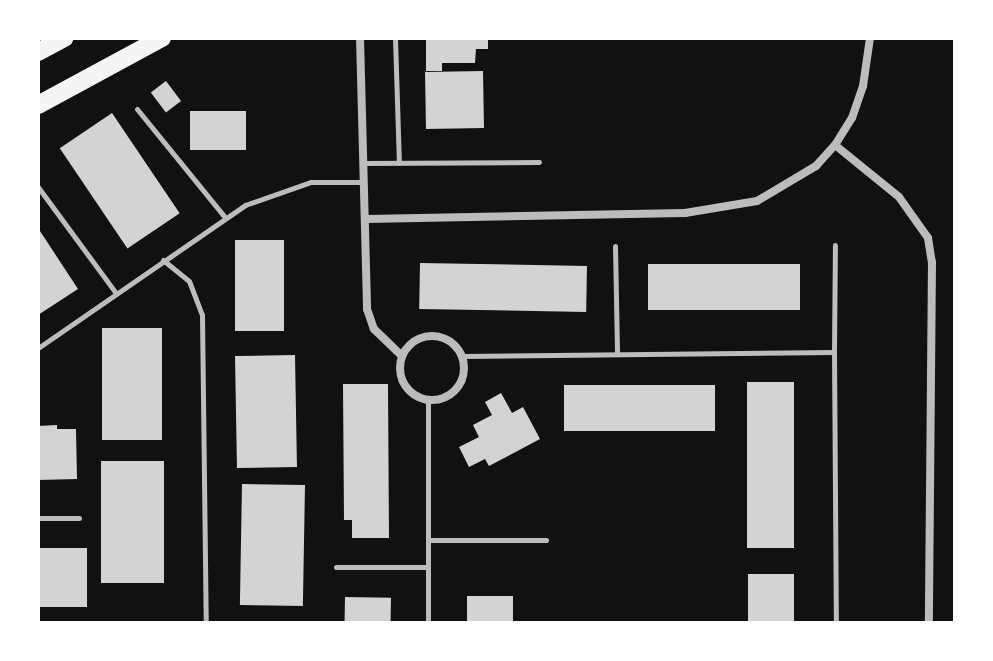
<!DOCTYPE html>
<html>
<head>
<meta charset="utf-8">
<style>
  body { margin:0 }
  #map { position:relative; width:993px; height:661px; overflow:hidden; background:#111; font-family:Signika,sans-serif }
  div>[style] { position:absolute }
  [style*='--x'] { left:calc(var(--x)*1px); top:calc(var(--y)*1px); width:calc(var(--w)*1px); rotate:calc(var(--a)*1deg) }
  .building>* { inset:0; background:#d3d3d3; transform-origin:0 0 }
  .service>* { height:5px; margin:-2.5px; padding:0 2.5px; transform-origin:2.5px; border-radius:2.5px; background:#bcbcbc }
  .minor>* { height:8px; margin:-4px; padding:0 4px; transform-origin:4px; border-radius:4px; background:#bcbcbc }
  .minor>.ring { margin:-4px; padding:0; box-sizing:content-box; background:none; border:8px solid #bcbcbc; border-radius:50% }
  .primary>* { height:18px; margin:-9px; padding:0 9px; transform-origin:9px; border-radius:9px; background:#f5f5f5 }
  span { translate:-50% -50%; white-space:nowrap; text-align:center; line-height:1.15; -webkit-text-stroke:6px #fff; paint-order:stroke }
  .frame { position:absolute; inset:0; border:40px solid #fff; pointer-events:none }
</style>
</head>
<body>
<div id="map">
  <div class="building">
    <div style="clip-path:polygon(426px 38px,488px 38px,488px 49px,476px 49px,475px 63px,442px 63px,442px 71px,426px 71px)"></div>
    <div style="left:483px;top:71px;width:57px;height:58px;rotate:89deg"></div>
    <div style="left:166px;top:81px;width:25px;height:19px;rotate:53deg"></div>
    <div style="left:190px;top:111px;width:56px;height:39px"></div>
    <div style="left:112px;top:113px;width:121px;height:63px;rotate:56deg"></div>
    <div style="clip-path:polygon(38px 228px,78px 289px,38px 315px)"></div>
    <div style="left:235px;top:240px;width:49px;height:91px"></div>
    <div style="left:420px;top:263px;width:167px;height:46px;rotate:1deg"></div>
    <div style="left:648px;top:264px;width:152px;height:46px"></div>
    <div style="left:102px;top:328px;width:60px;height:112px"></div>
    <div style="left:295px;top:355px;width:112px;height:60px;rotate:89deg"></div>
    <div style="left:747px;top:382px;width:47px;height:166px"></div>
    <div style="clip-path:polygon(343px 384px,388px 384px,389px 538px,352px 538px,352px 520px,344px 520px)"></div>
    <div style="left:564px;top:385px;width:151px;height:46px"></div>
    <div style="clip-path:polygon(501px 393px,512px 413px,523px 407px,540px 439px,489px 466px,485px 459px,469px 467px,459px 447px,479px 437px,473px 425px,492px 415px,485px 402px)"></div>
    <div style="clip-path:polygon(57px 425px,57px 429px,76px 429px,77px 479px,38px 480px,38px 426px)"></div>
    <div style="left:101px;top:461px;width:63px;height:122px"></div>
    <div style="left:242px;top:484px;width:63px;height:121px;rotate:1deg"></div>
    <div style="left:87px;top:548px;width:59px;height:49px;rotate:90deg"></div>
    <div style="left:748px;top:574px;width:46px;height:49px"></div>
    <div style="left:467px;top:596px;width:46px;height:27px"></div>
    <div style="left:345px;top:597px;width:46px;height:26px;rotate:1deg"></div>
  </div>
  <div class="service">
    <div style="--x:395;--y:38;--w:125;--a:88.2"></div>
    <div style="--x:137;--y:109;--w:138;--a:50.9"></div>
    <div style="--x:364;--y:163;--w:175;--a:-0.3"></div>
    <div style="--x:38;--y:187;--w:132;--a:53.7"></div>
    <div style="--x:615;--y:246;--w:108;--a:88.9"></div>
    <div style="--x:163;--y:260;--w:33;--a:39"></div>
    <div style="--x:189;--y:281;--w:36;--a:69"></div>
    <div style="--x:202;--y:315;--w:308;--a:89.3"></div>
    <div style="--x:38;--y:348;--w:252;--a:-34.6"></div>
    <div style="--x:245;--y:205;--w:70;--a:-19.2"></div>
    <div style="--x:311;--y:182;--w:53;--a:0"></div>
    <div style="--x:834;--y:352;--w:107;--a:-89.5"></div>
    <div style="--x:463;--y:356;--w:371;--a:-0.6"></div>
    <div style="--x:834;--y:352;--w:271;--a:89.6"></div>
    <div style="--x:428;--y:399;--w:224;--a:90"></div>
    <div style="--x:38;--y:518;--w:41;--a:0"></div>
    <div style="--x:428;--y:540;--w:118;--a:0"></div>
    <div style="--x:336;--y:567;--w:92;--a:0"></div>
  </div>
  <div class="minor">
    <div style="--x:360;--y:38;--w:271;--a:88.5"></div>
    <div style="--x:367;--y:309;--w:21;--a:71"></div>
    <div style="--x:374;--y:329;--w:39;--a:44"></div>
    <div style="--x:835;--y:145;--w:82;--a:39.1"></div>
    <div style="--x:899;--y:197;--w:50;--a:54.7"></div>
    <div style="--x:928;--y:238;--w:24;--a:81"></div>
    <div style="--x:932;--y:262;--w:361;--a:90.5"></div>
    <div style="--x:366;--y:219;--w:319;--a:-1.1"></div>
    <div style="--x:685;--y:213;--w:73;--a:-9.5"></div>
    <div style="--x:757;--y:201;--w:69;--a:-30.7"></div>
    <div style="--x:816;--y:166;--w:28;--a:-48"></div>
    <div style="--x:835;--y:145;--w:32;--a:-58"></div>
    <div style="--x:852;--y:118;--w:34;--a:-71"></div>
    <div style="--x:863;--y:86;--w:49;--a:-81.7"></div>
    <div class="ring" style="left:400px;top:336px;width:56px;height:56px"></div>
  </div>
  <div class="primary">
    <div style="--x:38;--y:52;--w:30;--a:-28"></div>
    <div style="--x:38;--y:105;--w:141;--a:-28.4"></div>
  </div>
  <div class="frame"></div>
</div>
</body>
</html>
